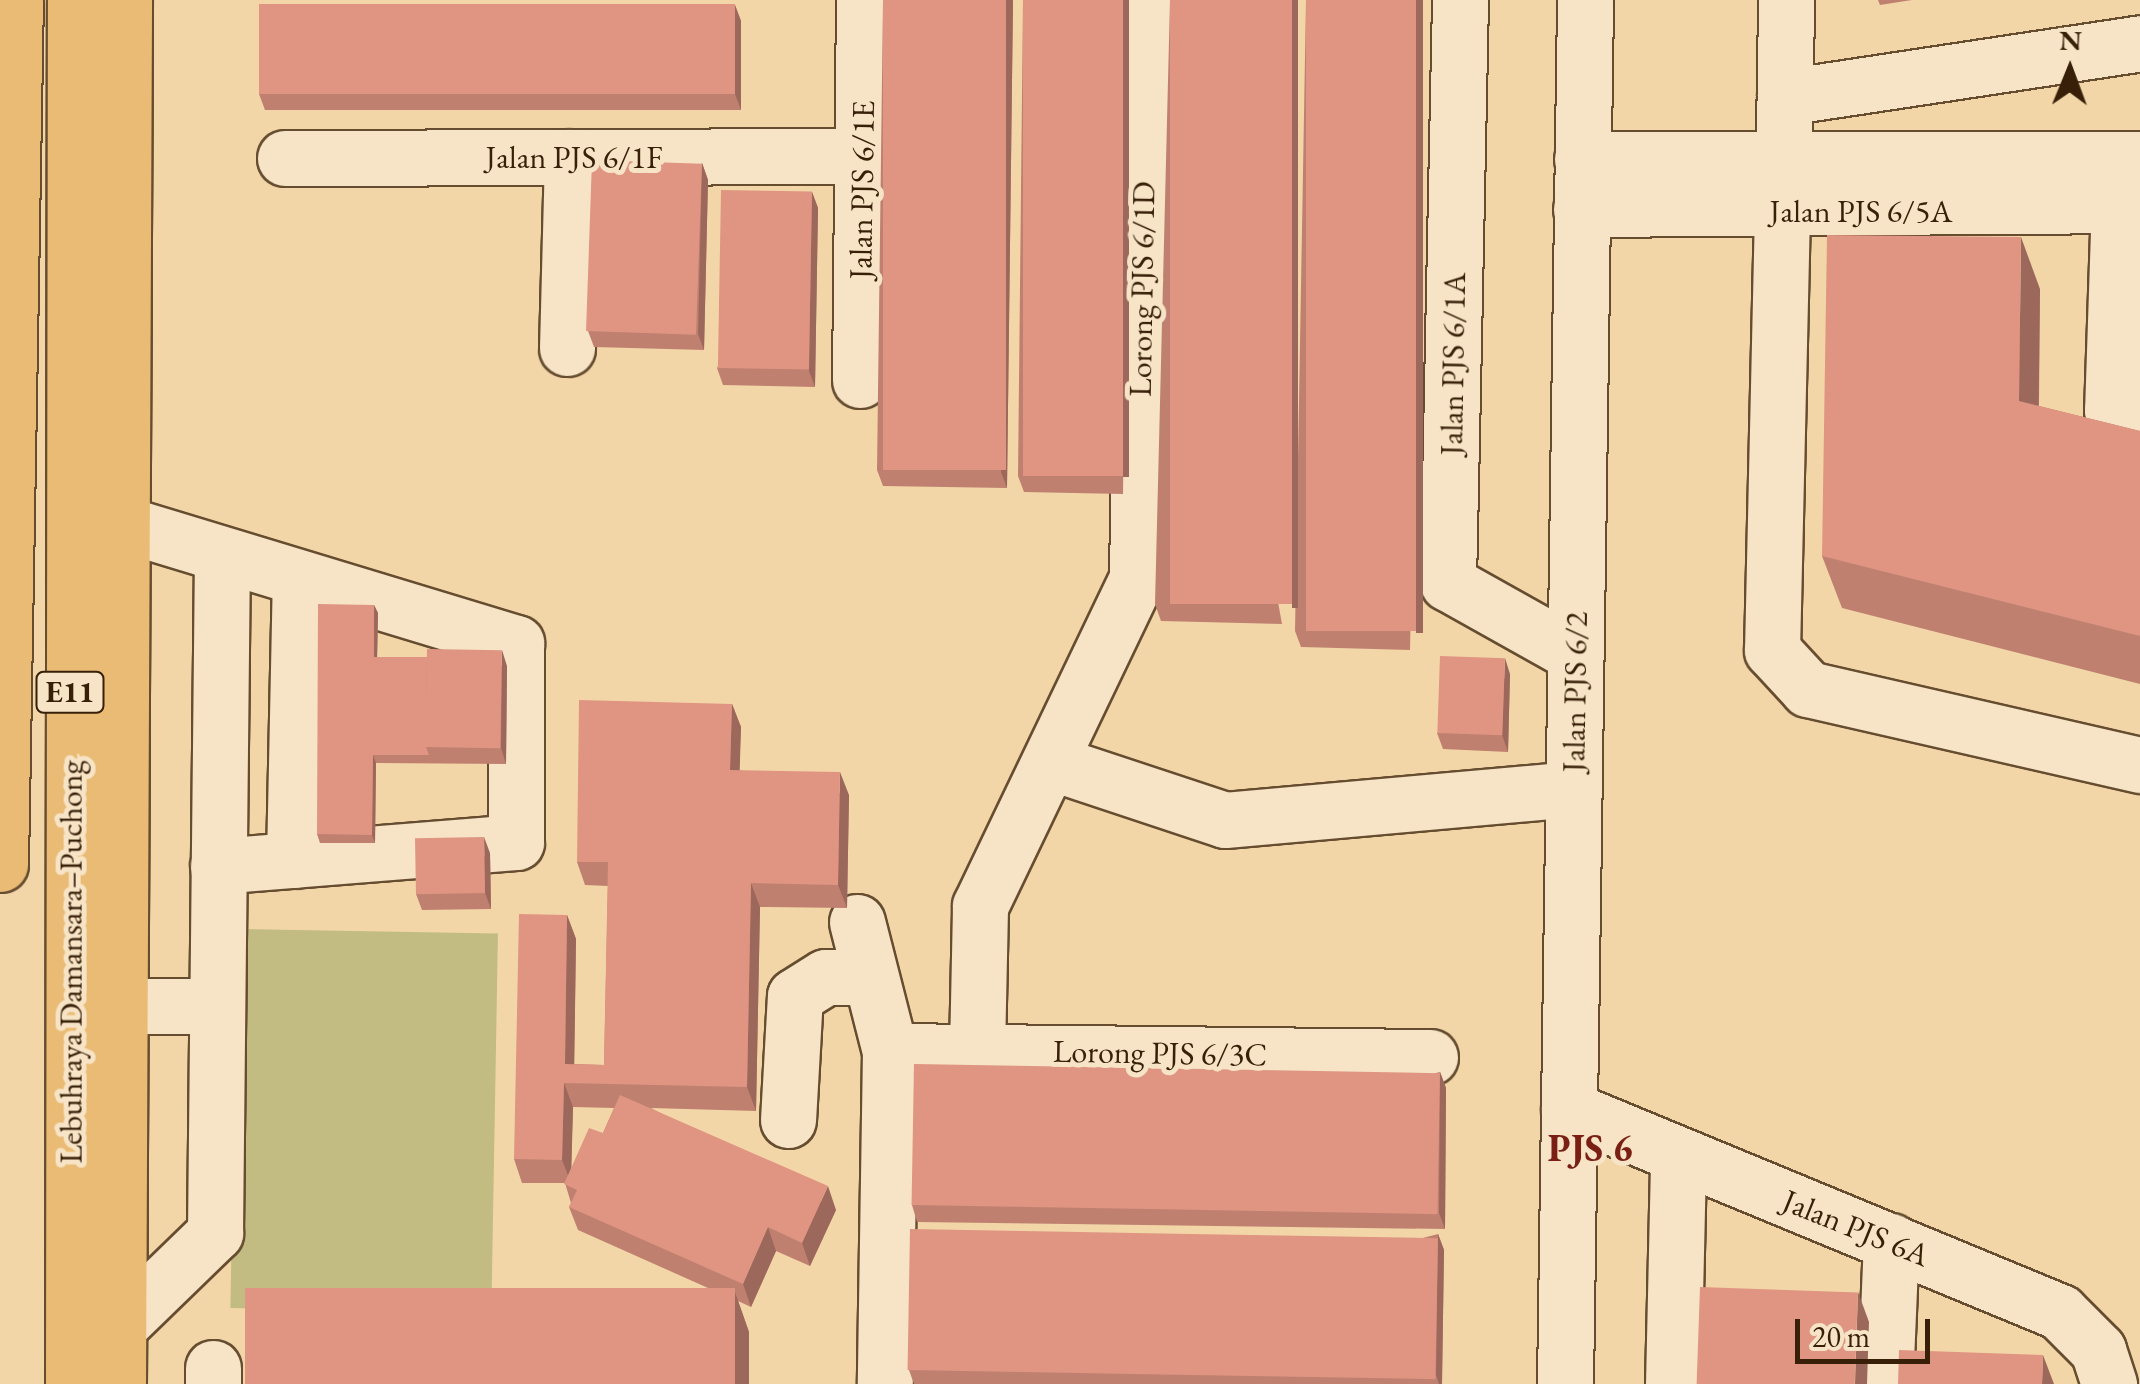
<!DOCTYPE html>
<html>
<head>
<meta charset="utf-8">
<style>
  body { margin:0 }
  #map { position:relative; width:2140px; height:1384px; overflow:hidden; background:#f3d6a8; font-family:"EB Garamond",serif }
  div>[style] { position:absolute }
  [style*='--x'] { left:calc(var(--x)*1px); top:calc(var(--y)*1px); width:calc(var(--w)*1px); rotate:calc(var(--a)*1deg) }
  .green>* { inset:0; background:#c2bc83; transform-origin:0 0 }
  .roads { filter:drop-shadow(2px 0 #664d30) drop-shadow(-2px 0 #664d30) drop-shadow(0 2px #664d30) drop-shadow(0 -2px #664d30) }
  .minor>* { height:55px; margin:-27.5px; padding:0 27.5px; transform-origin:27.5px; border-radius:27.5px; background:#f7e4c6 }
  .highway>* { height:55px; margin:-27.5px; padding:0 27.5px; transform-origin:27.5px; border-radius:27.5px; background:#eabb74 }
  .wall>* { inset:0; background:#c08070 }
  .shaded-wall>* { inset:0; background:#9c685b; transform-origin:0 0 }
  .building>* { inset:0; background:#df9582; transform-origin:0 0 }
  span { translate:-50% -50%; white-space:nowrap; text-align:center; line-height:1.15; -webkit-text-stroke:10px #f7e4c6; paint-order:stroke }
  .shield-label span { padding:2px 8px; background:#f7e4c6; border:2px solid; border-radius:8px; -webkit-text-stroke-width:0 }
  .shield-label { font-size:30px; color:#371f08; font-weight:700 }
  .street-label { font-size:32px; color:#371f08 }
  .quarter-label { font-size:38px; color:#7a1f14; font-weight:700 }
  .north { position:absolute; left:2020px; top:20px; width:100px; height:100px; -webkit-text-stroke:8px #f7e4c6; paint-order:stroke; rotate:1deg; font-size:28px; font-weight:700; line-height:40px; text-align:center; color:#371f08 }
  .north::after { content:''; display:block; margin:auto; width:35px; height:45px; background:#371f08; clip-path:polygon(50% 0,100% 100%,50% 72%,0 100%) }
  .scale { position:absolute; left:1795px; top:1319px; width:135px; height:45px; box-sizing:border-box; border:5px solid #371f08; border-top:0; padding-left:12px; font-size:30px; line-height:35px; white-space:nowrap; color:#371f08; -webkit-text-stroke:8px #f7e4c6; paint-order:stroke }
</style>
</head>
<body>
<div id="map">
  <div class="green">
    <div style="left:237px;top:929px;width:261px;height:379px;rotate:1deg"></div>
  </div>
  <div class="roads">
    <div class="minor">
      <div style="--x:1460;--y:0;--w:583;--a:91.18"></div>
      <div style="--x:1448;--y:583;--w:145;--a:29.2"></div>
      <div style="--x:1785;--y:97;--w:359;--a:-8.6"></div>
      <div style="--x:1784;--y:133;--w:133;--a:-89.1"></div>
      <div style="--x:285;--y:158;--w:578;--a:-0.2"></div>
      <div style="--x:1582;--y:159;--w:558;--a:0"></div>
      <div style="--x:2120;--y:171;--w:239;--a:91.9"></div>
      <div style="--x:2112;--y:410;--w:38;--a:42"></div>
      <div style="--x:1581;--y:209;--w:559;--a:-0.41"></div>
      <div style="--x:1782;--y:211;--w:439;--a:91.3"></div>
      <div style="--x:1772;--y:650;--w:53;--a:47.3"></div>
      <div style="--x:1808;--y:689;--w:341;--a:12.9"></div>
      <div style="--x:567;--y:348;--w:191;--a:-88.5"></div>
      <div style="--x:860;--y:380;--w:380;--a:-89.4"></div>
      <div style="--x:124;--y:524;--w:410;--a:16.9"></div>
      <div style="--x:516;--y:643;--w:199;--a:90"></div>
      <div style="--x:516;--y:842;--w:299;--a:175.4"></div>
      <div style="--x:1050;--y:762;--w:184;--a:18.3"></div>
      <div style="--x:1225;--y:820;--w:350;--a:-5.1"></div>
      <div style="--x:294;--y:860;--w:282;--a:-88.8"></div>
      <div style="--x:857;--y:922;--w:133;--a:75.7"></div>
      <div style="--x:890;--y:1051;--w:333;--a:90.9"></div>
      <div style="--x:121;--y:1006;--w:96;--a:0"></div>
      <div style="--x:890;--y:1051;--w:540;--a:0.64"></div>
      <div style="--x:977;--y:1051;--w:145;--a:-88.8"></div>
      <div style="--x:980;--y:906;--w:364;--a:-64.4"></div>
      <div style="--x:1137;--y:578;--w:578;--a:-89.11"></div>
      <div style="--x:1569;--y:1109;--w:531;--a:22.46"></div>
      <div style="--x:2060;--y:1312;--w:54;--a:45"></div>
      <div style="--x:2098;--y:1350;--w:36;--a:72"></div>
      <div style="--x:788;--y:1120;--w:124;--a:-86.8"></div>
      <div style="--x:795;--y:996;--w:36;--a:-32"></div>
      <div style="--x:826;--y:977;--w:43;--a:0"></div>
      <div style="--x:119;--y:1326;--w:134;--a:-44.1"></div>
      <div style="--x:215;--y:1233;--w:678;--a:-89.41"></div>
      <div style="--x:213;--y:1384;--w:16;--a:-90"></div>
      <div style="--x:1565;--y:1384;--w:1384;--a:-89.17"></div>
      <div style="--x:1673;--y:1384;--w:228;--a:-88.7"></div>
      <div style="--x:1885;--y:1384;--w:143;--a:-87.6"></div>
    </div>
    <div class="highway">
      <div style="--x:0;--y:864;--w:864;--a:-89.01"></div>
      <div style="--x:73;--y:1384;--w:1384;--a:-89.92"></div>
      <div style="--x:118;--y:1384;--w:1384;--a:-89.75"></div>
    </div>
  </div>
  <div class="wall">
    <div style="clip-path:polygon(883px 0,1013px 0,1007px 488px,883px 486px,877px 470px)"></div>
    <div style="clip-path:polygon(1023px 0,1129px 0,1123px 494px,1024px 492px,1018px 476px)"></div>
    <div style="clip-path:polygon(1170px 0,1282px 624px,1161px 621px,1155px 604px)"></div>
    <div style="clip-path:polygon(1306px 0,1423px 0,1410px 650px,1301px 647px,1295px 631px)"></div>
    <div style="clip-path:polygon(1878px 0,1912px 0,1880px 5px)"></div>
    <div style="clip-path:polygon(735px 5px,741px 21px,741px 110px,265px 110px,259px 94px)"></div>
    <div style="clip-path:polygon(702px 163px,708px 180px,704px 350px,594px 347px,588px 331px)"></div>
    <div style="clip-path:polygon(812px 192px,818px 208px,815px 387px,723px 385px,717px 368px)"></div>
    <div style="clip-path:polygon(2040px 289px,2039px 406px,2140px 431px,2140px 684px,1842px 608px,1822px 556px)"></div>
    <div style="clip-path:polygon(374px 605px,378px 613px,377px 657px,507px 666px,506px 764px,376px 763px,375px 843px,320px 843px,317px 834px)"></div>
    <div style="clip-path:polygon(1510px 674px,1508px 752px,1443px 749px,1437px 733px)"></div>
    <div style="clip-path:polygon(evenodd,732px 704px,741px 727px,739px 770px,849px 795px,847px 908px,760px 907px,756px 1111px,651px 1108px,836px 1210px,810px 1266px,776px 1251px,751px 1307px,738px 1301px,749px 1332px,717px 1292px,578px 1230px,569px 1207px,571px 1203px,565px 1183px,522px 1183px,514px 1159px,567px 915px,576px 939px,574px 1064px,604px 1065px,608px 886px,585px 885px,577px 862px,732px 704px,573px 1107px,614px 1108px,603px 1133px,571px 1168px,573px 1107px)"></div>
    <div style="clip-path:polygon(490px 853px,491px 909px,422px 910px,416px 894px)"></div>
    <div style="clip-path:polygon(1440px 1072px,1446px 1088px,1445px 1229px,917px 1222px,912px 1205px)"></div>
    <div style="clip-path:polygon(1438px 1234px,1444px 1250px,1442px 1384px,914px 1384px,909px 1370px)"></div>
  </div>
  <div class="shaded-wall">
    <div style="clip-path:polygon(1006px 0,1013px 0,1007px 488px,1001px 472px)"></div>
    <div style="left:1123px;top:0;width:6px;height:477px"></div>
    <div style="left:1292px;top:0;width:6px;height:608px"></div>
    <div style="left:1416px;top:0;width:7px;height:633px"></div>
    <div style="clip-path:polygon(735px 5px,741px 21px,741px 110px,735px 94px)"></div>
    <div style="clip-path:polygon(702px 163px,708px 180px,704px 350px,698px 334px)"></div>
    <div style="clip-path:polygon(812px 192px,818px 208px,815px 387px,809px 371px)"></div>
    <div style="clip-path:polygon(2021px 237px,2040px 289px,2038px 453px,2019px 401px)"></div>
    <div style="clip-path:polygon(374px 605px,378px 613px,377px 665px,374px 657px)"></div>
    <div style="clip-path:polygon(502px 650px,507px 666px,506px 764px,501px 748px)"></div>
    <div style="clip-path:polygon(1505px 658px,1510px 674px,1508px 752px,1502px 735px)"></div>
    <div style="clip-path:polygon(732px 704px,741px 727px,739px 793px,730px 770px)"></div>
    <div style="clip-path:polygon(373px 755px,376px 763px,375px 843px,372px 835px)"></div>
    <div style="clip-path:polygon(840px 772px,849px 795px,847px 908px,838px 885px)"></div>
    <div style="clip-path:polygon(484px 837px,490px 853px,491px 909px,485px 893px)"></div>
    <div style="clip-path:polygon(751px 883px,760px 907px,756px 1111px,747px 1087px)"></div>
    <div style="clip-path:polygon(567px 915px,576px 939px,574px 1083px,565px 1064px)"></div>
    <div style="clip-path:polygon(1440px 1072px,1446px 1088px,1445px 1229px,1439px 1213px)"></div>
    <div style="clip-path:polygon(564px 1083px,573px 1107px,571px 1183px,562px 1160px)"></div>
    <div style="clip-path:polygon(828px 1186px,836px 1210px,810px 1266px,802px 1243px)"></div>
    <div style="clip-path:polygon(768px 1227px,776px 1251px,751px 1307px,743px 1284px)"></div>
    <div style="clip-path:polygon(1438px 1234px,1444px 1250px,1442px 1384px,1439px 1384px,1436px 1375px)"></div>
    <div style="clip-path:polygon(735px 1292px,749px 1332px,749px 1384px,734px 1384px)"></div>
    <div style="clip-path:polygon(1858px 1292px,1869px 1322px,1867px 1384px,1855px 1384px)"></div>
    <div style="clip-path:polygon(2043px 1355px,2054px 1384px,2042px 1384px)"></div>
  </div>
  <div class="building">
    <div style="left:883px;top:0;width:123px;height:470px"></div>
    <div style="left:1023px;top:0;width:100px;height:476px"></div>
    <div style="left:1170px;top:0;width:122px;height:604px"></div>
    <div style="left:1306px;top:0;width:110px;height:631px"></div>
    <div style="left:259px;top:4px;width:476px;height:90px"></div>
    <div style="left:592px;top:160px;width:110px;height:171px;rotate:2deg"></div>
    <div style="left:721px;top:190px;width:91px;height:178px;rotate:1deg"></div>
    <div style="clip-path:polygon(1827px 235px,2021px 237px,2019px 401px,2140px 431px,2140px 636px,1822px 556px)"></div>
    <div style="clip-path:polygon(318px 604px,374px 605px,374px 657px,427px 657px,426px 747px,429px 755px,373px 755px,372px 835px,317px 834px)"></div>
    <div style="left:427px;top:649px;width:75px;height:98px;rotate:1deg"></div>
    <div style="left:1440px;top:656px;width:65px;height:77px;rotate:2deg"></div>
    <div style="clip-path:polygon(579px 700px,732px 704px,730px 770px,840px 772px,838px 885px,751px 883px,747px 1087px,564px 1083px,562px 1160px,514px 1159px,519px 914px,567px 915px,565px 1064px,604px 1065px,608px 862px,577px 862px)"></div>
    <div style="left:484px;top:837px;width:56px;height:69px;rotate:89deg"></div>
    <div style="left:914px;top:1064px;width:526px;height:141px;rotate:1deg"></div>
    <div style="clip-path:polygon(620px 1095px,828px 1186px,802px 1243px,768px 1227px,743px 1284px,569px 1207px,577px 1190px,564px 1184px,589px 1128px,603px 1133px)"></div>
    <div style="left:910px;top:1229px;width:528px;height:141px;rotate:1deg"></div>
    <div style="left:1700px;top:1287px;width:158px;height:97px;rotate:2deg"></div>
    <div style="left:245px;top:1288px;width:490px;height:96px"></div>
    <div style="clip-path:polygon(1899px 1350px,2043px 1355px,2042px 1384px,1898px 1384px)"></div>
  </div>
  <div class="shield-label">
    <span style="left:70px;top:692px">E11</span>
  </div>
  <div class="street-label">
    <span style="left:574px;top:157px">Jalan PJS 6/1F</span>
    <span style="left:862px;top:190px;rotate:-89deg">Jalan PJS 6/1E</span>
    <span style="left:1861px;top:211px">Jalan PJS 6/5A</span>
    <span style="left:1142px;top:289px;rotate:-89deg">Lorong PJS 6/1D</span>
    <span style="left:1453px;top:364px;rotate:-89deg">Jalan PJS 6/1A</span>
    <span style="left:1575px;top:692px;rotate:-89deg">Jalan PJS 6/2</span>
    <span style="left:71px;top:962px;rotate:-90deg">Lebuhraya Damansara–Puchong</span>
    <span style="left:1160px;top:1053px;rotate:1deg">Lorong PJS 6/3C</span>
    <span style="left:1856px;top:1228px;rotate:22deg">Jalan PJS 6A</span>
  </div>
  <div class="quarter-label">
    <span style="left:1590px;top:1148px">PJS 6</span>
  </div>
  <div class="north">N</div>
  <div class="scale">20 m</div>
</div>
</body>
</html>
